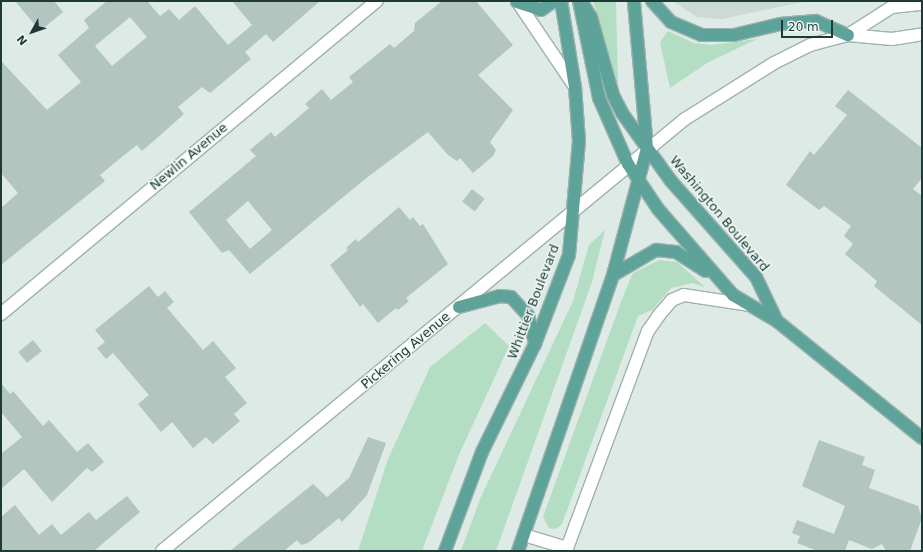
<!DOCTYPE html>
<html>
<head>
<meta charset="utf-8">
<style>
  body { margin:0 }
  #map { position:relative; width:923px; height:552px; overflow:hidden; background:#ddeae6; font-family:"DejaVu Sans",sans-serif }
  div>[style] { position:absolute }
  [style*='--x'] { left:calc(var(--x)*1px); top:calc(var(--y)*1px); width:calc(var(--w)*1px); rotate:calc(var(--a)*1deg) }
  .built>* { inset:0; background:#cbdad5 }
  .green>* { inset:0; background:#b4dec4 }
  .building>* { inset:0; background:#b2c5bf; transform-origin:0 0 }
  .roads { filter:drop-shadow(1px 0 #a0b2ae) drop-shadow(-1px 0 #a0b2ae) drop-shadow(0 1px #a0b2ae) drop-shadow(0 -1px #a0b2ae) }
  .street>* { height:12px; margin:-6px; padding:0 6px; transform-origin:6px; border-radius:6px; background:#fff }
  .secondary>* { height:12px; margin:-6px; padding:0 6px; transform-origin:6px; border-radius:6px; background:#fff }
  .primary>* { height:12px; margin:-6px; padding:0 6px; transform-origin:6px; border-radius:6px; background:#5ea399 }
  span { translate:-50% -50%; white-space:nowrap; text-align:center; line-height:1.15; -webkit-text-stroke:3px #edf7f3; paint-order:stroke }
  .street-label { font-size:13px; color:#1e3a36 }
  .frame { position:absolute; inset:0; border:2px solid #1e3a36; pointer-events:none }
  .north { position:absolute; left:12px; top:12px; width:40px; height:40px; -webkit-text-stroke:3px #edf7f3; paint-order:stroke; rotate:230deg; font-size:11px; font-weight:700; line-height:16px; text-align:center; color:#1e3a36 }
  .north::after { content:''; display:block; margin:auto; width:14px; height:18px; background:#1e3a36; clip-path:polygon(50% 0,100% 100%,50% 72%,0 100%) }
  .scale { position:absolute; left:781px; top:20px; width:52px; height:18px; box-sizing:border-box; border:2px solid #1e3a36; border-top:0; padding-left:5px; font-size:12px; line-height:14px; white-space:nowrap; color:#1e3a36; -webkit-text-stroke:3px #edf7f3; paint-order:stroke }
</style>
</head>
<body>
<div id="map">
  <div class="built">
    <div style="clip-path:polygon(673px 1px,807px 1px,722px 19px,697px 17px)"></div>
  </div>
  <div class="green">
    <div style="clip-path:polygon(593px 1px,616px 1px,618px 86px,605px 40px)"></div>
    <div style="clip-path:polygon(668px 31px,694px 43px,711px 45px,757px 39px,707px 63px,670px 88px,660px 42px)"></div>
    <div style="clip-path:polygon(605px 230px,592px 282px,496px 551px,461px 551px,480px 499px,573px 301px,589px 245px)"></div>
    <div style="clip-path:polygon(659px 260px,677px 262px,705px 287px,692px 283px,671px 288px,652px 310px,638px 316px,562px 524px,556px 529px,549px 528px,543px 517px,622px 299px,633px 273px)"></div>
    <div style="clip-path:polygon(485px 323px,509px 346px,458px 457px,422px 551px,358px 551px,388px 459px,430px 367px)"></div>
  </div>
  <div class="building">
    <div style="clip-path:polygon(15px 1px,54px 1px,63px 12px,40px 31px)"></div>
    <div style="clip-path:polygon(evenodd,107px 1px,147px 1px,160px 16px,169px 9px,179px 20px,195px 6px,228px 45px,252px 25px,232px 1px,320px 1px,273px 42px,266px 34px,245px 52px,251px 59px,210px 93px,202px 87px,178px 107px,184px 114px,165px 131px,142px 151px,137px 145px,123px 156px,100px 175px,105px 181px,1px 265px,1px 208px,18px 193px,1px 173px,1px 61px,47px 110px,81px 82px,58px 55px,89px 28px,84px 20px,107px 1px,130px 17px,147px 37px,112px 66px,95px 46px,130px 17px)"></div>
    <div style="clip-path:polygon(evenodd,442px 1px,476px 1px,513px 45px,478px 75px,513px 110px,490px 142px,496px 150px,493px 156px,473px 173px,460px 158px,457px 161px,448px 155px,428px 132px,365px 179px,250px 274px,229px 250px,222px 253px,189px 212px,256px 156px,250px 150px,271px 132px,275px 137px,309px 108px,305px 104px,322px 89px,331px 100px,353px 82px,349px 77px,390px 44px,394px 48px,414px 31px,415px 23px,442px 1px,248px 201px,272px 230px,250px 249px,226px 220px,248px 201px)"></div>
    <div style="clip-path:polygon(848px 90px,922px 148px,922px 178px,913px 189px,922px 196px,922px 325px,874px 286px,877px 281px,845px 254px,853px 244px,844px 236px,851px 226px,824px 206px,819px 210px,786px 185px,810px 151px,814px 155px,847px 115px,835px 106px)"></div>
    <div style="left:472px;top:189px;width:16px;height:16px;rotate:38deg"></div>
    <div style="clip-path:polygon(399px 207px,410px 220px,413px 217px,420px 226px,423px 224px,448px 264px,406px 298px,409px 301px,398px 310px,396px 308px,378px 323px,363px 304px,360px 307px,330px 265px,348px 250px,346px 248px,356px 239px,358px 242px)"></div>
    <div style="clip-path:polygon(149px 286px,158px 297px,165px 291px,174px 302px,167px 308px,203px 350px,213px 341px,236px 368px,225px 377px,247px 403px,234px 414px,240px 421px,213px 444px,206px 437px,193px 448px,172px 422px,161px 432px,138px 404px,149px 395px,113px 353px,106px 359px,97px 348px,105px 342px,95px 330px)"></div>
    <div style="left:33px;top:340px;width:14px;height:19px;rotate:51deg"></div>
    <div style="clip-path:polygon(1px 383px,10px 394px,13px 391px,43px 426px,49px 420px,77px 452px,88px 443px,104px 462px,92px 472px,87px 468px,52px 502px,24px 469px,1px 489px,1px 454px,22px 437px,1px 412px)"></div>
    <div style="clip-path:polygon(368px 437px,386px 443px,367px 495px,342px 522px,339px 518px,308px 543px,301px 545px,297px 540px,284px 551px,230px 551px,313px 484px,327px 497px,349px 478px)"></div>
    <div style="clip-path:polygon(819px 440px,865px 457px,862px 465px,875px 470px,869px 488px,918px 506px,922px 518px,910px 551px,886px 551px,882px 544px,872px 549px,849px 540px,845px 551px,818px 551px,797px 543px,800px 536px,792px 533px,797px 520px,834px 534px,845px 506px,802px 486px)"></div>
    <div style="clip-path:polygon(127px 496px,140px 512px,94px 551px,1px 551px,1px 517px,15px 505px,39px 535px,52px 524px,61px 535px,89px 512px,96px 520px)"></div>
  </div>
  <div class="roads">
    <div class="street">
      <div style="--x:1;--y:314;--w:489;--a:-39.8"></div>
      <div style="--x:524;--y:535;--w:45;--a:16.8"></div>
      <div style="--x:566;--y:551;--w:235;--a:-69.6"></div>
      <div style="--x:648;--y:331;--w:19;--a:-55"></div>
      <div style="--x:659;--y:315;--w:20;--a:-49"></div>
      <div style="--x:672;--y:300;--w:13;--a:-23"></div>
      <div style="--x:684;--y:295;--w:66;--a:8.7"></div>
    </div>
    <div class="secondary">
      <div style="--x:517;--y:1;--w:104;--a:56"></div>
      <div style="--x:848;--y:35;--w:52;--a:-32.5"></div>
      <div style="--x:892;--y:7;--w:30;--a:-6"></div>
      <div style="--x:162;--y:551;--w:678;--a:-39.56"></div>
      <div style="--x:685;--y:119;--w:105;--a:-32.2"></div>
      <div style="--x:774;--y:63;--w:40;--a:-26.6"></div>
      <div style="--x:810;--y:45;--w:39;--a:-15"></div>
      <div style="--x:848;--y:35;--w:44;--a:5.2"></div>
      <div style="--x:892;--y:39;--w:30;--a:-9"></div>
    </div>
    <div class="primary">
      <div style="--x:579;--y:1;--w:99;--a:78.3"></div>
      <div style="--x:599;--y:98;--w:72;--a:66.3"></div>
      <div style="--x:628;--y:164;--w:54;--a:56.3"></div>
      <div style="--x:658;--y:209;--w:114;--a:48.9"></div>
      <div style="--x:733;--y:295;--w:51;--a:30.6"></div>
      <div style="--x:777;--y:321;--w:186;--a:38.9"></div>
      <div style="--x:581;--y:1;--w:19;--a:58"></div>
      <div style="--x:591;--y:17;--w:81;--a:74.2"></div>
      <div style="--x:613;--y:95;--w:20;--a:63"></div>
      <div style="--x:622;--y:113;--w:84;--a:54.2"></div>
      <div style="--x:671;--y:181;--w:128;--a:48.5"></div>
      <div style="--x:756;--y:277;--w:49;--a:64.5"></div>
      <div style="--x:652;--y:1;--w:28;--a:48"></div>
      <div style="--x:671;--y:22;--w:33;--a:23"></div>
      <div style="--x:701;--y:35;--w:33;--a:0"></div>
      <div style="--x:734;--y:35;--w:47;--a:-13.4"></div>
      <div style="--x:780;--y:24;--w:36;--a:-5"></div>
      <div style="--x:816;--y:21;--w:35;--a:24"></div>
      <div style="--x:517;--y:2;--w:25;--a:18"></div>
      <div style="--x:541;--y:10;--w:16;--a:-35"></div>
      <div style="--x:613;--y:275;--w:50;--a:-30.2"></div>
      <div style="--x:656;--y:250;--w:20;--a:6"></div>
      <div style="--x:676;--y:252;--w:35;--a:33"></div>
      <div style="--x:459;--y:307;--w:42;--a:-15"></div>
      <div style="--x:500;--y:296;--w:11;--a:5"></div>
      <div style="--x:511;--y:297;--w:25;--a:47"></div>
      <div style="--x:528;--y:315;--w:30;--a:76"></div>
      <div style="--x:445;--y:551;--w:106;--a:-69.5"></div>
      <div style="--x:482;--y:452;--w:120;--a:-63.9"></div>
      <div style="--x:535;--y:344;--w:95;--a:-69.1"></div>
      <div style="--x:569;--y:255;--w:114;--a:-85"></div>
      <div style="--x:579;--y:141;--w:54;--a:-94.2"></div>
      <div style="--x:575;--y:87;--w:87;--a:-99.2"></div>
      <div style="--x:518;--y:551;--w:292;--a:-71"></div>
      <div style="--x:613;--y:275;--w:131;--a:-75"></div>
      <div style="--x:647;--y:148;--w:148;--a:-95.1"></div>
    </div>
  </div>
  <div class="street-label">
    <span style="left:189px;top:157px;rotate:-40deg">Newlin Avenue</span>
    <span style="left:719px;top:214px;rotate:50deg">Washington Boulevard</span>
    <span style="left:534px;top:302px;rotate:-69deg">Whittier Boulevard</span>
    <span style="left:406px;top:351px;rotate:-40deg">Pickering Avenue</span>
  </div>
  <div class="frame"></div>
  <div class="north">N</div>
  <div class="scale">20 m</div>
</div>
</body>
</html>
